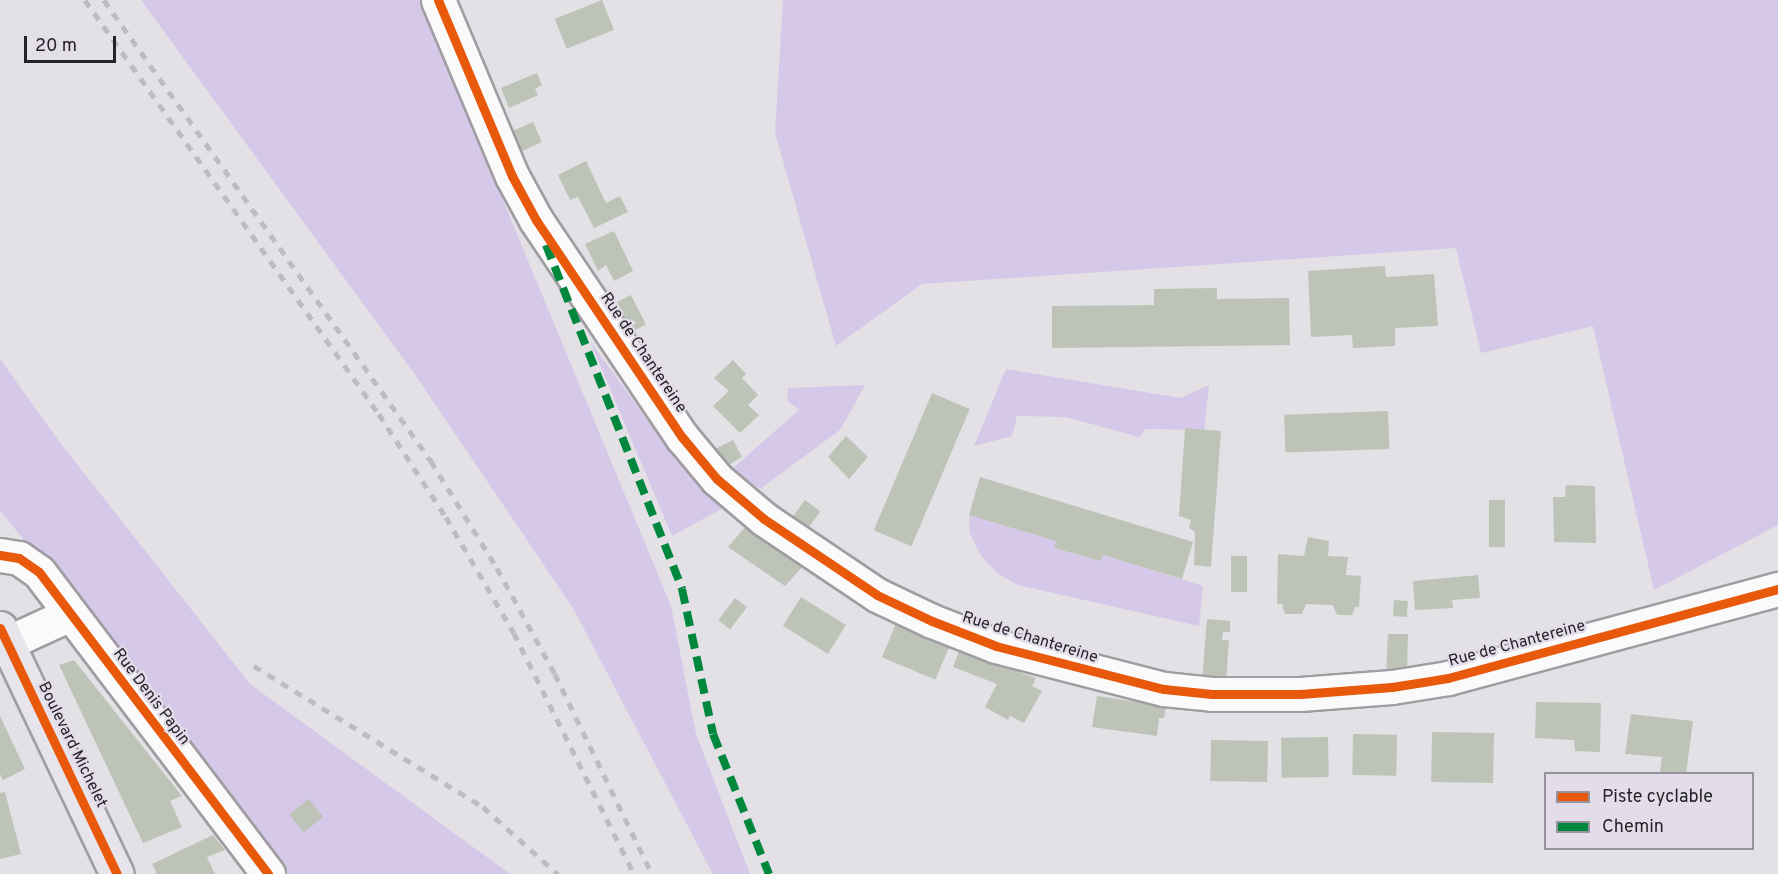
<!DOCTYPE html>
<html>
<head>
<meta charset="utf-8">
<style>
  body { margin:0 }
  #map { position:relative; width:1778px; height:874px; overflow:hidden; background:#e3e0e6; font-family:Overpass,sans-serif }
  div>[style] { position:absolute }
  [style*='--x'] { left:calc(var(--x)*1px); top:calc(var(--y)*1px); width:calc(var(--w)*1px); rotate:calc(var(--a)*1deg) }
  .green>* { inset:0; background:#d5c8e8 }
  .building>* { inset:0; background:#bec3b7; transform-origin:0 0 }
  .roads { filter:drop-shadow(2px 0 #a09da2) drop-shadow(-2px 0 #a09da2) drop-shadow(0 2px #a09da2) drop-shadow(0 -2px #a09da2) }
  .street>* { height:33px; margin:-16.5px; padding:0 16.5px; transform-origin:16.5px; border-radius:16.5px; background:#fbfafb }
  .primary>* { height:33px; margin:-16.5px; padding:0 16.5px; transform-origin:16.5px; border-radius:16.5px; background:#e8e4ec }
  .rail>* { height:4.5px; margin-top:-2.25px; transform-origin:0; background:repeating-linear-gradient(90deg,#bebcbe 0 8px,transparent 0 16px) }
  .quiet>* { height:8px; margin-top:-4px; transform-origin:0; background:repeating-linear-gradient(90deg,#00873e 0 15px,transparent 0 23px) }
  .cycleway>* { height:9px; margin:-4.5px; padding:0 4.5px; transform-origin:4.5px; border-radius:4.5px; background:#e8590c }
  span { translate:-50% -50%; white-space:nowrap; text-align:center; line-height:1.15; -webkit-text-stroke:4.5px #e2dde9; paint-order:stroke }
  .street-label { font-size:16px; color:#252328 }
  .legend { position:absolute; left:1544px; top:772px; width:210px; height:78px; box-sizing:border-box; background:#e2dde9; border:2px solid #96939c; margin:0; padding:8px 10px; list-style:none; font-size:18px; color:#252328 }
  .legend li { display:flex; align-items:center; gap:12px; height:30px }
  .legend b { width:30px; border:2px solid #96939c }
  .scale { position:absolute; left:24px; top:36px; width:92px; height:27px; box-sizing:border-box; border:3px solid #252328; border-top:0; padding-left:8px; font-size:18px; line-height:21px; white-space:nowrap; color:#252328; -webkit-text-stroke:4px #e2dde9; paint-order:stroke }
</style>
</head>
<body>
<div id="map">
  <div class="green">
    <div style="clip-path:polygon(141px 0,420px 0,671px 606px,696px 734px,750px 874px,713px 874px,573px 608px,416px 376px)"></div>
    <div style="clip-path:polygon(783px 0,1778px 0,1778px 525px,1654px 590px,1593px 326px,1481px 353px,1456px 248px,922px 284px,836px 346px,775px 133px)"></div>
    <div style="clip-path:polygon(590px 341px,664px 443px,723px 508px,672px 536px)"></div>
    <div style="clip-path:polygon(0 359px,58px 440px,250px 684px,510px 874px,288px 874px,0 510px)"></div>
    <div style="clip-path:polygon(1006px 369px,1181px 398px,1209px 385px,1204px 430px,1146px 429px,1139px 437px,1066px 417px,1017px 416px,1012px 436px,974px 446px)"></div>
    <div style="clip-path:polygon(865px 385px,840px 430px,760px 489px,732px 469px,799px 410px,787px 400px,788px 388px)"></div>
    <div style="clip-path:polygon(969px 515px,1056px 541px,1054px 548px,1100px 561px,1103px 555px,1203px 586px,1199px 626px,1018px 585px,997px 573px,981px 556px,970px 533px)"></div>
  </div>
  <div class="building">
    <div style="left:602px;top:0;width:32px;height:51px;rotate:68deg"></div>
    <div style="clip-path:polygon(537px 73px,542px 85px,535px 89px,538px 95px,509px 108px,501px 88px)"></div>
    <div style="left:533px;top:122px;width:22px;height:29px;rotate:66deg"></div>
    <div style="clip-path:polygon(586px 161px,606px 203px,620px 196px,628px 212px,594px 228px,578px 197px,570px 200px,558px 175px)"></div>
    <div style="clip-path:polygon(614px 231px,633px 271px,614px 281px,606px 265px,598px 271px,585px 244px)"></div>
    <div style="clip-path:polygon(1385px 266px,1386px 277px,1434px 274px,1438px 326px,1395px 328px,1395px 346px,1353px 348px,1352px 335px,1311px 337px,1308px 271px)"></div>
    <div style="clip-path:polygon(1217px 288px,1217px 299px,1289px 298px,1290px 345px,1052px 348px,1052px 306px,1154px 305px,1154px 289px)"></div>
    <div style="left:631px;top:295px;width:33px;height:32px;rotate:63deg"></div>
    <div style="clip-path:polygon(733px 360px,746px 374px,742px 378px,758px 395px,748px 405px,759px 415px,740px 433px,713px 406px,729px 391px,714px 378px)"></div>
    <div style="left:932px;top:393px;width:41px;height:149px;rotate:23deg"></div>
    <div style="left:1388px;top:411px;width:38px;height:104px;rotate:88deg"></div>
    <div style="clip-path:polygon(1185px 428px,1221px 431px,1211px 567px,1194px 565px,1195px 532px,1189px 528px,1191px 520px,1179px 516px)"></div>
    <div style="clip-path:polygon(846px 436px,868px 457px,849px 479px,828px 457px)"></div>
    <div style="clip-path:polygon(733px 440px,742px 457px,725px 467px,711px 451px)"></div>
    <div style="clip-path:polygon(980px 477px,1193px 542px,1182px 579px,1103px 555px,1101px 561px,1054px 548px,1056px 541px,969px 515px)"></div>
    <div style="clip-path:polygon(1566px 485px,1595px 486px,1596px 543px,1554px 542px,1553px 497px,1565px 497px)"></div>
    <div style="left:805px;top:500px;width:19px;height:27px;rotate:36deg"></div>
    <div style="left:1489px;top:500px;width:16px;height:47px"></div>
    <div style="clip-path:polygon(746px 526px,802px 567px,785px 586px,728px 547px)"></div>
    <div style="clip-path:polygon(1308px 537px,1329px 541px,1328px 556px,1348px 557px,1346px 575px,1361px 576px,1359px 607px,1355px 607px,1352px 615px,1337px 615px,1333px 605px,1306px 604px,1302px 614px,1285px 614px,1282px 604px,1277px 604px,1278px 554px,1304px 556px)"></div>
    <div style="left:1231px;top:556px;width:16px;height:36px"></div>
    <div style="clip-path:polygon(1478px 575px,1480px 598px,1452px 600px,1453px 608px,1415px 610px,1413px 581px)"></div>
    <div style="left:801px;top:597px;width:53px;height:34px;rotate:32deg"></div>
    <div style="left:735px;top:598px;width:15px;height:28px;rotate:37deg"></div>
    <div style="left:1394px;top:600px;width:14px;height:16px;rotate:4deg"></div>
    <div style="clip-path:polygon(1207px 619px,1230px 621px,1230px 632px,1223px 632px,1222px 640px,1229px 640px,1226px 681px,1202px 679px)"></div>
    <div style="left:896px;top:624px;width:58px;height:36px;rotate:23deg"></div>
    <div style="clip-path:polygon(1388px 634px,1408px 634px,1407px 671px,1386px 674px)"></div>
    <div style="clip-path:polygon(959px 651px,1036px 678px,1032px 686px,1042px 691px,1024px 723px,1010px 716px,1008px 720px,985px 707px,997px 684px,953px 667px)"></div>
    <div style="clip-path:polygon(74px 660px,182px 796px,170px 801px,182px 827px,143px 843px,59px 665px)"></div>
    <div style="clip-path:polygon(1097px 696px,1166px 706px,1164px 718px,1159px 718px,1157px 736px,1092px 727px)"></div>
    <div style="clip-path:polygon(1536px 702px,1601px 703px,1600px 752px,1575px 751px,1574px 740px,1535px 738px)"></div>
    <div style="clip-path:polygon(1631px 714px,1693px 721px,1686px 774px,1660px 773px,1662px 757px,1625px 754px)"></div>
    <div style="clip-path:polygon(0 716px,25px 769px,3px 780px,0 774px)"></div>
    <div style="left:1432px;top:732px;width:62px;height:50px;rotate:1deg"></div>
    <div style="left:1353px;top:734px;width:44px;height:41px;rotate:1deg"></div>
    <div style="left:1328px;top:737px;width:40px;height:47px;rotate:89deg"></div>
    <div style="left:1211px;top:740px;width:57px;height:41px;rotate:1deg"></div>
    <div style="clip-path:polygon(5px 792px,21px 854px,0 859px,0 793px)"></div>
    <div style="left:309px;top:799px;width:23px;height:25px;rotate:52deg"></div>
    <div style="clip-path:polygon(213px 835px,225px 850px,207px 857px,215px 874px,157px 874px,152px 864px)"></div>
  </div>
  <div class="roads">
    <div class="street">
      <div style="--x:438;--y:0;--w:191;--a:67.2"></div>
      <div style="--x:512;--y:176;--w:50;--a:61.4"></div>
      <div style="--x:536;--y:220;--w:262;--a:56.1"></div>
      <div style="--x:682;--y:437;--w:55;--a:50.2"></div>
      <div style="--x:717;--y:479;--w:62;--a:40.4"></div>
      <div style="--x:764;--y:519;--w:136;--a:33.9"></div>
      <div style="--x:877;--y:595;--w:61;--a:25.3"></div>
      <div style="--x:932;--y:621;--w:69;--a:21.3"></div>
      <div style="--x:996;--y:646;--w:173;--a:14.4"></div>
      <div style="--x:1164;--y:689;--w:48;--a:5.9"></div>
      <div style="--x:1212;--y:694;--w:88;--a:0"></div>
      <div style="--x:1300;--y:694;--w:92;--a:-4.4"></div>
      <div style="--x:1392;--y:687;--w:57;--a:-9.1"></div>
      <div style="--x:1448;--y:678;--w:342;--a:-15.1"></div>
      <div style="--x:0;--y:555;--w:19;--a:9"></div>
      <div style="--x:19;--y:558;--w:24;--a:35"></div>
      <div style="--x:39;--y:572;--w:379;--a:52.8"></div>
      <div style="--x:7;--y:643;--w:69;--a:-24.7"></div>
    </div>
    <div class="primary">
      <div style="--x:0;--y:628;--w:272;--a:64.6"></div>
    </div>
  </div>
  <div class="rail">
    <div style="--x:85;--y:0;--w:508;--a:54.62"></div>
    <div style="--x:379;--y:414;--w:123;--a:57"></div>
    <div style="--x:446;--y:517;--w:134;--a:59.6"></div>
    <div style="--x:514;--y:633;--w:269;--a:63.5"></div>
    <div style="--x:104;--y:0;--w:565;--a:54.65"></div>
    <div style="--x:431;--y:461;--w:126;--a:58.3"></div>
    <div style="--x:497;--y:568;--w:121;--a:61.3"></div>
    <div style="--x:555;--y:674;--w:222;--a:64.1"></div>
    <div style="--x:254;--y:666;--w:269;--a:31.6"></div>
    <div style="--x:483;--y:807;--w:101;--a:41.8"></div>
  </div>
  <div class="quiet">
    <div style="--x:546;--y:245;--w:370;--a:68.4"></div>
    <div style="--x:682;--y:589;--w:148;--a:77.9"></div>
    <div style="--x:713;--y:734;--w:151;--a:68.2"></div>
  </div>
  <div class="cycleway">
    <div style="--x:438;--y:0;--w:191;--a:67.2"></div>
    <div style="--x:512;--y:176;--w:50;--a:61.4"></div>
    <div style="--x:536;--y:220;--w:262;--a:56.1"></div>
    <div style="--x:682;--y:437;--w:55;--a:50.2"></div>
    <div style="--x:717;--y:479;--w:62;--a:40.4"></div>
    <div style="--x:764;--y:519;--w:136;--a:33.9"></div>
    <div style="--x:877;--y:595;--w:61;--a:25.3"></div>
    <div style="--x:932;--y:621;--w:69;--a:21.3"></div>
    <div style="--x:996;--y:646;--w:173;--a:14.4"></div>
    <div style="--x:1164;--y:689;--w:48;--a:5.9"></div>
    <div style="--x:1212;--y:694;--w:88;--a:0"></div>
    <div style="--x:1300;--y:694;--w:92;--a:-4.4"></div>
    <div style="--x:1392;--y:687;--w:57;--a:-9.1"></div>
    <div style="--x:1448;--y:678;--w:342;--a:-15.1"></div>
    <div style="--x:0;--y:555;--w:19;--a:9"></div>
    <div style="--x:19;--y:558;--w:24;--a:35"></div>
    <div style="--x:39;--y:572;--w:379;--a:52.8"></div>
    <div style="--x:0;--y:628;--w:272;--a:64.6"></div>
  </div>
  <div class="street-label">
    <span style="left:643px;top:353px;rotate:56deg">Rue de Chantereine</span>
    <span style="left:1030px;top:638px;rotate:17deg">Rue de Chantereine</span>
    <span style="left:1517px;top:644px;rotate:-15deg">Rue de Chantereine</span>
    <span style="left:151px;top:697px;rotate:53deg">Rue Denis Papin</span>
    <span style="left:72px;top:745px;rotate:64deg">Boulevard Michelet</span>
  </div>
  <ul class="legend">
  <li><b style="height:8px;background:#e8590c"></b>Piste cyclable</li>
  <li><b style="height:8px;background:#00873e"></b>Chemin</li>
  </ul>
  <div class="scale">20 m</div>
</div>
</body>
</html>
